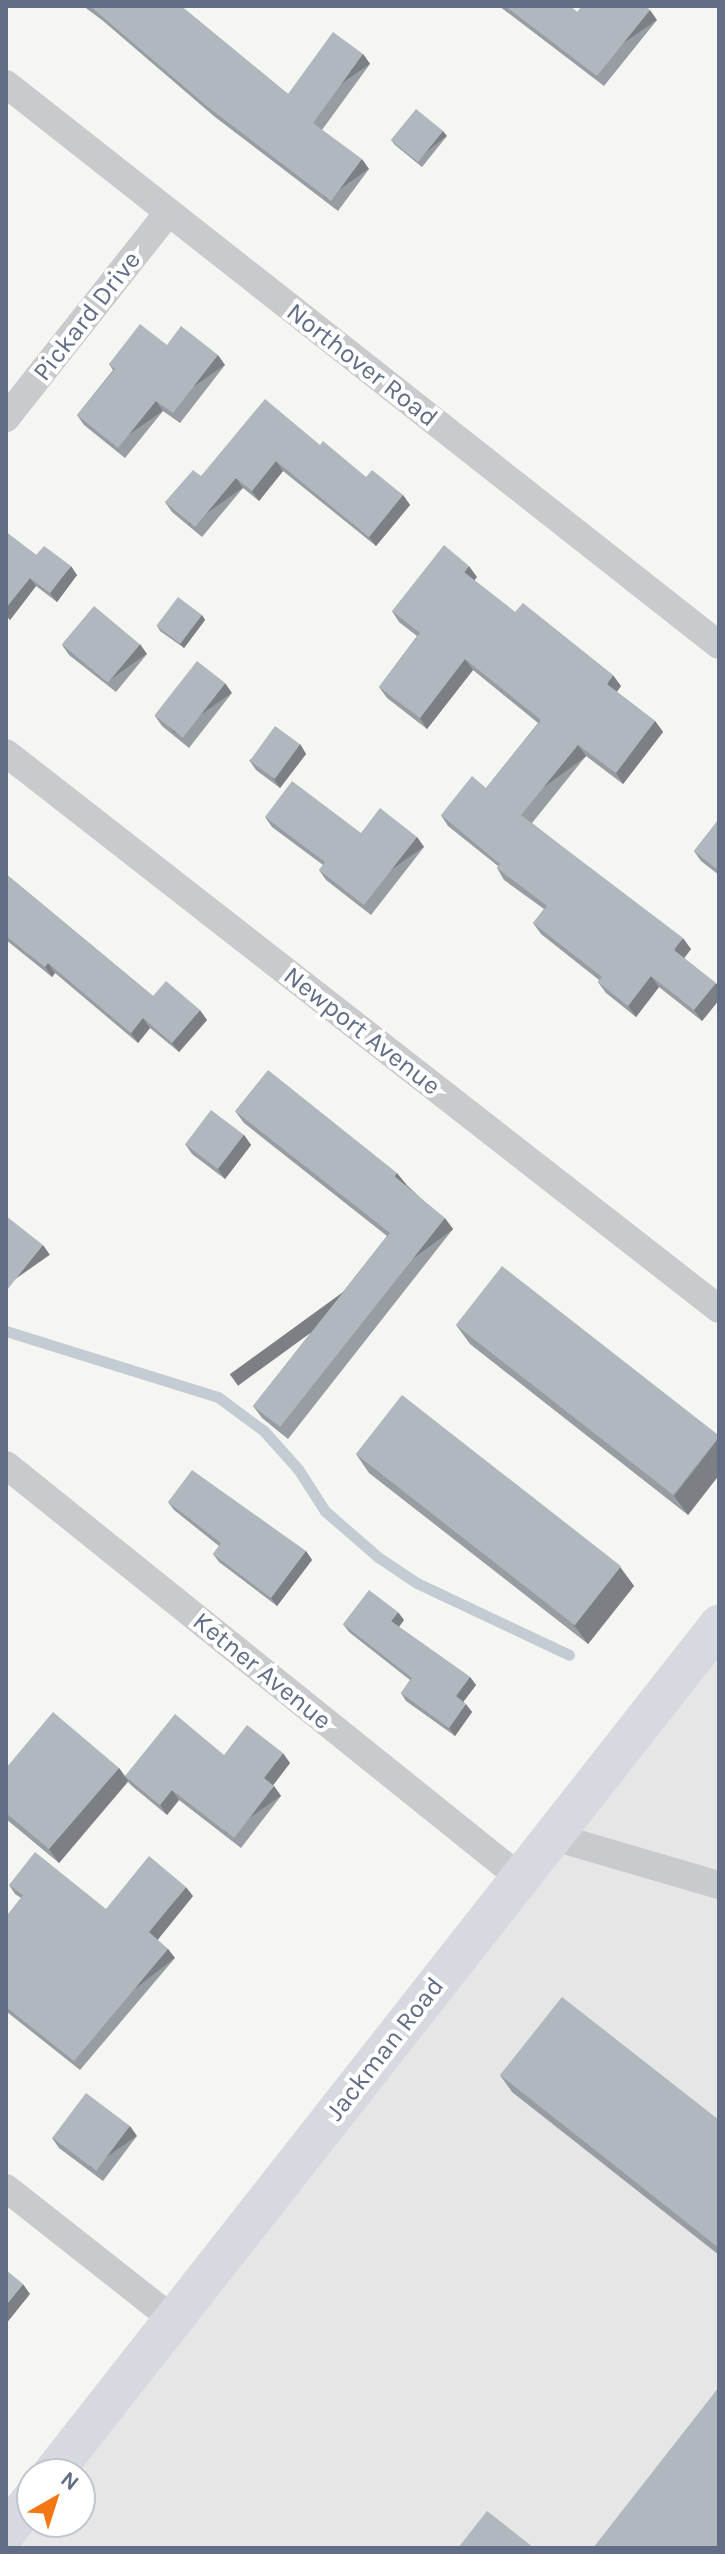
<!DOCTYPE html>
<html>
<head>
<meta charset="utf-8">
<style>
  body { margin:0 }
  #map { position:relative; width:725px; height:2554px; overflow:hidden; background:#f5f6f1; font-family:Karla,sans-serif }
  div>[style] { position:absolute }
  [style*='--x'] { left:calc(var(--x)*1px); top:calc(var(--y)*1px); width:calc(var(--w)*1px); rotate:calc(var(--a)*1deg) }
  .built>* { inset:0; background:#e5e6e5 }
  .stream>* { height:11px; margin:-5.5px; padding:0 5.5px; transform-origin:5.5px; border-radius:5.5px; background:#c4ccd3 }
  .minor>* { height:28px; margin:-14px; padding:0 14px; transform-origin:14px; border-radius:14px; background:#c8cace }
  .secondary>* { height:40px; margin:-20px; padding:0 20px; transform-origin:20px; border-radius:20px; background:#d6d9df }
  .wall>* { inset:0; background:#989da3 }
  .shaded-wall>* { inset:0; background:#7c8085; transform-origin:0 0 }
  .building>* { inset:0; background:#b1b7be; transform-origin:0 0 }
  span { translate:-50% -50%; white-space:nowrap; text-align:center; line-height:1.15; -webkit-text-stroke:8px #fff; paint-order:stroke }
  .street-label { font-size:26px; color:#626e85 }
  .frame { position:absolute; inset:0; border:8px solid #626e85; pointer-events:none }
  .north { position:absolute; left:16px; top:2458px; width:80px; height:80px; box-sizing:border-box; background:#fff; border:2px solid #c0c5ce; border-radius:50%; rotate:39deg; font-size:22px; font-weight:700; line-height:32px; text-align:center; color:#626e85 }
  .north::after { content:''; display:block; margin:auto; width:28px; height:36px; background:#f37814; clip-path:polygon(50% 0,100% 100%,50% 72%,0 100%) }
</style>
</head>
<body>
<div id="map">
  <div class="built">
    <div style="clip-path:polygon(719px 1631px,719px 2548px,6px 2548px,32px 2522px,80px 2522px,80px 2474px,51px 2474px)"></div>
  </div>
  <div class="stream">
    <div style="--x:6;--y:1331;--w:222;--a:17.3"></div>
    <div style="--x:218;--y:1397;--w:57;--a:36.5"></div>
    <div style="--x:264;--y:1431;--w:51;--a:48.2"></div>
    <div style="--x:298;--y:1469;--w:50;--a:57.3"></div>
    <div style="--x:325;--y:1511;--w:70;--a:41"></div>
    <div style="--x:378;--y:1557;--w:47;--a:33.7"></div>
    <div style="--x:417;--y:1583;--w:168;--a:25.3"></div>
  </div>
  <div class="minor">
    <div style="--x:6;--y:84;--w:907;--a:38.2"></div>
    <div style="--x:6;--y:418;--w:261;--a:-51.7"></div>
    <div style="--x:6;--y:753;--w:904;--a:37.95"></div>
    <div style="--x:6;--y:1465;--w:657;--a:38.76"></div>
    <div style="--x:551;--y:1836;--w:175;--a:16.3"></div>
    <div style="--x:6;--y:2188;--w:215;--a:38.2"></div>
  </div>
  <div class="secondary">
    <div style="--x:52;--y:2474;--w:1080;--a:-51.85"></div>
    <div style="--x:6;--y:2532;--w:42;--a:-51.8"></div>
  </div>
  <div class="wall">
    <div style="clip-path:polygon(83px 6px,181px 6px,288px 94px,363px 54px,370px 64px,322px 130px,369px 169px,338px 211px,215px 117px,102px 20px)"></div>
    <div style="clip-path:polygon(499px 6px,570px 6px,577px 12px,657px 20px,604px 86px)"></div>
    <div style="clip-path:polygon(447px 136px,422px 167px,395px 145px,391px 140px)"></div>
    <div style="clip-path:polygon(167px 345px,225px 365px,180px 423px,163px 411px,125px 458px,84px 425px,77px 415px,113px 370px,109px 364px)"></div>
    <div style="clip-path:polygon(320px 445px,366px 477px,403px 495px,410px 505px,376px 546px,283px 471px,259px 501px,243px 488px,202px 537px,172px 512px,165px 502px,201px 476px)"></div>
    <div style="clip-path:polygon(6px 532px,36px 555px,77px 575px,57px 602px,36px 586px,10px 620px,6px 616px)"></div>
    <div style="clip-path:polygon(477px 577px,474px 580px,515px 612px,621px 686px,617px 692px,655px 721px,663px 732px,623px 784px,586px 756px,532px 823px,691px 949px,684px 958px,719px 987px,719px 1000px,702px 1021px,659px 987px,636px 1017px,606px 993px,598px 982px,599px 980px,541px 934px,533px 923px,544px 909px,504px 880px,497px 868px,498px 866px,448px 826px,441px 815px,486px 788px,538px 723px,473px 670px,427px 729px,387px 698px,379px 687px,417px 636px,399px 622px,392px 611px)"></div>
    <div style="clip-path:polygon(202px 615px,205px 620px,184px 648px,160px 631px,157px 626px)"></div>
    <div style="clip-path:polygon(62px 645px,147px 654px,116px 692px,69px 655px)"></div>
    <div style="clip-path:polygon(232px 693px,189px 748px,162px 726px,155px 716px)"></div>
    <div style="clip-path:polygon(300px 744px,306px 754px,280px 788px,256px 770px,249px 760px)"></div>
    <div style="clip-path:polygon(265px 817px,361px 833px,417px 837px,424px 847px,371px 915px,326px 880px,319px 870px,323px 865px,272px 827px)"></div>
    <div style="clip-path:polygon(719px 819px,719px 875px,701px 861px,694px 851px)"></div>
    <div style="clip-path:polygon(6px 874px,153px 996px,207px 1020px,179px 1052px,150px 1028px,138px 1043px,55px 973px,52px 977px,6px 940px)"></div>
    <div style="clip-path:polygon(235px 1111px,406px 1184px,453px 1229px,288px 1439px,262px 1418px,253px 1406px,387px 1236px,244px 1123px)"></div>
    <div style="clip-path:polygon(244px 1135px,251px 1145px,225px 1179px,192px 1154px,185px 1144px)"></div>
    <div style="clip-path:polygon(456px 1325px,719px 1437px,719px 1475px,688px 1515px,470px 1344px)"></div>
    <div style="clip-path:polygon(356px 1454px,620px 1567px,634px 1586px,588px 1644px,369px 1473px)"></div>
    <div style="clip-path:polygon(168px 1502px,306px 1551px,312px 1560px,277px 1606px,219px 1562px,213px 1554px,219px 1546px,174px 1510px)"></div>
    <div style="clip-path:polygon(404px 1620px,399px 1627px,470px 1677px,476px 1685px,463px 1702px,472px 1712px,455px 1736px,406px 1701px,401px 1693px,410px 1680px,349px 1632px,343px 1624px)"></div>
    <div style="clip-path:polygon(224px 1755px,290px 1763px,273px 1785px,281px 1796px,241px 1848px,179px 1800px,167px 1815px,132px 1786px,128px 1782px,59px 1863px,6px 1819px,6px 1768px,119px 1768px,125px 1776px)"></div>
    <div style="clip-path:polygon(9px 1885px,106px 1909px,193px 1896px,157px 1940px,168px 1949px,175px 1958px,80px 2070px,7px 2012px,6px 2014px,6px 1917px,21px 1898px,15px 1894px)"></div>
    <div style="clip-path:polygon(500px 2075px,719px 2120px,719px 2255px,512px 2092px)"></div>
    <div style="clip-path:polygon(137px 2136px,103px 2181px,59px 2148px,52px 2138px)"></div>
  </div>
  <div class="shaded-wall">
    <div style="left:650px;top:10px;width:12px;height:85px;rotate:55deg"></div>
    <div style="left:363px;top:54px;width:12px;height:85px;rotate:55deg"></div>
    <div style="left:443px;top:131px;width:6px;height:40px;rotate:51deg"></div>
    <div style="left:362px;top:159px;width:12px;height:52px;rotate:55deg"></div>
    <div style="left:218px;top:355px;width:12px;height:73px;rotate:55deg"></div>
    <div style="left:156px;top:401px;width:12px;height:60px;rotate:55deg"></div>
    <div style="clip-path:polygon(276px 461px,283px 471px,259px 501px,252px 491px)"></div>
    <div style="left:236px;top:478px;width:12px;height:64px;rotate:55deg"></div>
    <div style="clip-path:polygon(403px 495px,410px 505px,376px 546px,369px 537px)"></div>
    <div style="clip-path:polygon(71px 566px,77px 575px,57px 602px,50px 593px)"></div>
    <div style="clip-path:polygon(469px 566px,477px 577px,472px 583px,464px 572px)"></div>
    <div style="clip-path:polygon(30px 578px,36px 586px,10px 620px,6px 614px,6px 608px)"></div>
    <div style="clip-path:polygon(202px 615px,205px 620px,184px 648px,180px 643px)"></div>
    <div style="left:140px;top:644px;width:12px;height:49px;rotate:55deg"></div>
    <div style="clip-path:polygon(465px 659px,473px 670px,427px 729px,420px 718px)"></div>
    <div style="clip-path:polygon(613px 675px,621px 686px,614px 695px,607px 684px)"></div>
    <div style="left:225px;top:683px;width:12px;height:70px;rotate:55deg"></div>
    <div style="clip-path:polygon(655px 721px,663px 732px,623px 784px,616px 773px)"></div>
    <div style="clip-path:polygon(300px 744px,306px 754px,280px 788px,273px 778px)"></div>
    <div style="left:578px;top:745px;width:14px;height:90px;rotate:54deg"></div>
    <div style="left:417px;top:837px;width:12px;height:86px;rotate:55deg"></div>
    <div style="clip-path:polygon(683px 938px,691px 949px,682px 961px,674px 950px)"></div>
    <div style="clip-path:polygon(48px 963px,55px 973px,52px 977px,45px 967px)"></div>
    <div style="clip-path:polygon(651px 976px,659px 987px,636px 1017px,628px 1006px)"></div>
    <div style="clip-path:polygon(716px 983px,719px 987px,719px 1000px,702px 1021px,694px 1010px)"></div>
    <div style="clip-path:polygon(200px 1010px,207px 1020px,179px 1052px,172px 1043px)"></div>
    <div style="clip-path:polygon(143px 1018px,150px 1028px,138px 1043px,131px 1033px)"></div>
    <div style="clip-path:polygon(244px 1135px,251px 1145px,225px 1179px,218px 1169px)"></div>
    <div style="clip-path:polygon(397px 1173px,406px 1184px,403px 1188px,394px 1176px)"></div>
    <div style="left:445px;top:1218px;width:14px;height:266px;rotate:54deg"></div>
    <div style="left:43px;top:1245px;width:12px;height:58px;rotate:55deg"></div>
    <div style="clip-path:polygon(719px 1438px,719px 1475px,688px 1515px,674px 1496px)"></div>
    <div style="clip-path:polygon(306px 1551px,312px 1560px,277px 1606px,271px 1598px)"></div>
    <div style="clip-path:polygon(620px 1567px,634px 1586px,588px 1644px,574px 1625px)"></div>
    <div style="clip-path:polygon(398px 1612px,404px 1620px,397px 1629px,391px 1621px)"></div>
    <div style="clip-path:polygon(470px 1677px,476px 1685px,461px 1705px,456px 1696px)"></div>
    <div style="clip-path:polygon(466px 1704px,472px 1712px,455px 1736px,449px 1728px)"></div>
    <div style="clip-path:polygon(283px 1753px,290px 1763px,271px 1788px,264px 1778px)"></div>
    <div style="clip-path:polygon(119px 1768px,128px 1781px,59px 1863px,49px 1849px)"></div>
    <div style="left:274px;top:1786px;width:12px;height:66px;rotate:55deg"></div>
    <div style="clip-path:polygon(172px 1790px,179px 1800px,167px 1815px,160px 1805px)"></div>
    <div style="clip-path:polygon(186px 1887px,193px 1896px,156px 1942px,149px 1932px)"></div>
    <div style="left:168px;top:1949px;width:11px;height:146px;rotate:52deg"></div>
    <div style="left:130px;top:2126px;width:12px;height:56px;rotate:55deg"></div>
    <div style="clip-path:polygon(23px 2284px,30px 2294px,6px 2324px,6px 2305px)"></div>
  </div>
  <div class="building">
    <div style="clip-path:polygon(90px 6px,181px 6px,288px 94px,333px 32px,363px 54px,313px 123px,362px 159px,331px 201px,208px 107px)"></div>
    <div style="clip-path:polygon(505px 6px,570px 6px,577px 12px,582px 6px,645px 6px,650px 10px,597px 76px)"></div>
    <div style="left:416px;top:109px;width:35px;height:40px;rotate:39deg"></div>
    <div style="clip-path:polygon(140px 324px,167px 345px,181px 326px,218px 355px,173px 413px,156px 401px,118px 448px,77px 415px,115px 369px,109px 364px)"></div>
    <div style="clip-path:polygon(265px 399px,320px 445px,323px 441px,366px 477px,372px 470px,403px 495px,369px 537px,276px 461px,252px 491px,236px 478px,195px 527px,165px 502px,193px 470px,201px 476px)"></div>
    <div style="clip-path:polygon(6px 532px,36px 555px,44px 546px,71px 566px,50px 593px,30px 578px,6px 608px)"></div>
    <div style="clip-path:polygon(444px 545px,469px 566px,464px 572px,515px 612px,523px 603px,613px 675px,607px 684px,655px 721px,616px 773px,578px 745px,521px 815px,683px 938px,674px 950px,716px 983px,694px 1010px,651px 976px,628px 1006px,598px 982px,602px 977px,533px 923px,547px 906px,497px 868px,500px 864px,441px 815px,472px 776px,486px 788px,541px 720px,465px 659px,420px 718px,379px 687px,420px 633px,392px 611px)"></div>
    <div style="left:178px;top:597px;width:30px;height:36px;rotate:37deg"></div>
    <div style="left:94px;top:606px;width:60px;height:50px;rotate:40deg"></div>
    <div style="left:197px;top:661px;width:36px;height:69px;rotate:38deg"></div>
    <div style="left:275px;top:726px;width:31px;height:43px;rotate:36deg"></div>
    <div style="clip-path:polygon(292px 781px,361px 833px,380px 808px,417px 837px,364px 905px,319px 870px,325px 862px,265px 817px)"></div>
    <div style="clip-path:polygon(719px 819px,719px 871px,694px 851px)"></div>
    <div style="clip-path:polygon(6px 874px,153px 996px,166px 981px,200px 1010px,172px 1043px,143px 1018px,131px 1033px,48px 963px,45px 967px,6px 936px)"></div>
    <div style="clip-path:polygon(268px 1070px,397px 1173px,394px 1176px,445px 1218px,280px 1427px,253px 1406px,390px 1233px,235px 1111px)"></div>
    <div style="left:211px;top:1110px;width:41px;height:43px;rotate:37deg"></div>
    <div style="clip-path:polygon(6px 1216px,43px 1245px,7px 1290px,6px 1289px)"></div>
    <div style="left:502px;top:1266px;width:276px;height:75px;rotate:38deg"></div>
    <div style="left:402px;top:1395px;width:278px;height:75px;rotate:38deg"></div>
    <div style="clip-path:polygon(192px 1470px,306px 1551px,271px 1598px,213px 1554px,221px 1543px,168px 1502px)"></div>
    <div style="clip-path:polygon(369px 1590px,398px 1612px,391px 1621px,470px 1677px,456px 1696px,466px 1704px,449px 1728px,401px 1693px,412px 1678px,343px 1624px)"></div>
    <div style="clip-path:polygon(53px 1712px,119px 1768px,49px 1849px,6px 1813px,6px 1768px)"></div>
    <div style="clip-path:polygon(175px 1714px,224px 1755px,247px 1725px,283px 1753px,264px 1778px,274px 1786px,234px 1838px,172px 1790px,160px 1805px,125px 1776px)"></div>
    <div style="clip-path:polygon(35px 1852px,106px 1909px,149px 1856px,186px 1887px,149px 1932px,168px 1949px,74px 2061px,6px 2007px,6px 1917px,23px 1895px,9px 1885px)"></div>
    <div style="clip-path:polygon(562px 1997px,719px 2120px,719px 2248px,500px 2075px)"></div>
    <div style="left:86px;top:2093px;width:55px;height:56px;rotate:37deg"></div>
    <div style="clip-path:polygon(6px 2270px,23px 2284px,6px 2305px)"></div>
    <div style="clip-path:polygon(719px 2387px,719px 2548px,593px 2548px)"></div>
    <div style="clip-path:polygon(487px 2511px,534px 2548px,458px 2548px)"></div>
  </div>
  <div class="street-label">
    <span style="left:87px;top:316px;rotate:-52deg">Pickard Drive</span>
    <span style="left:362px;top:365px;rotate:38deg">Northover Road</span>
    <span style="left:362px;top:1031px;rotate:38deg">Newport Avenue</span>
    <span style="left:262px;top:1671px;rotate:39deg">Ketner Avenue</span>
    <span style="left:385px;top:2049px;rotate:-52deg">Jackman Road</span>
  </div>
  <div class="frame"></div>
  <div class="north">N</div>
</div>
</body>
</html>
